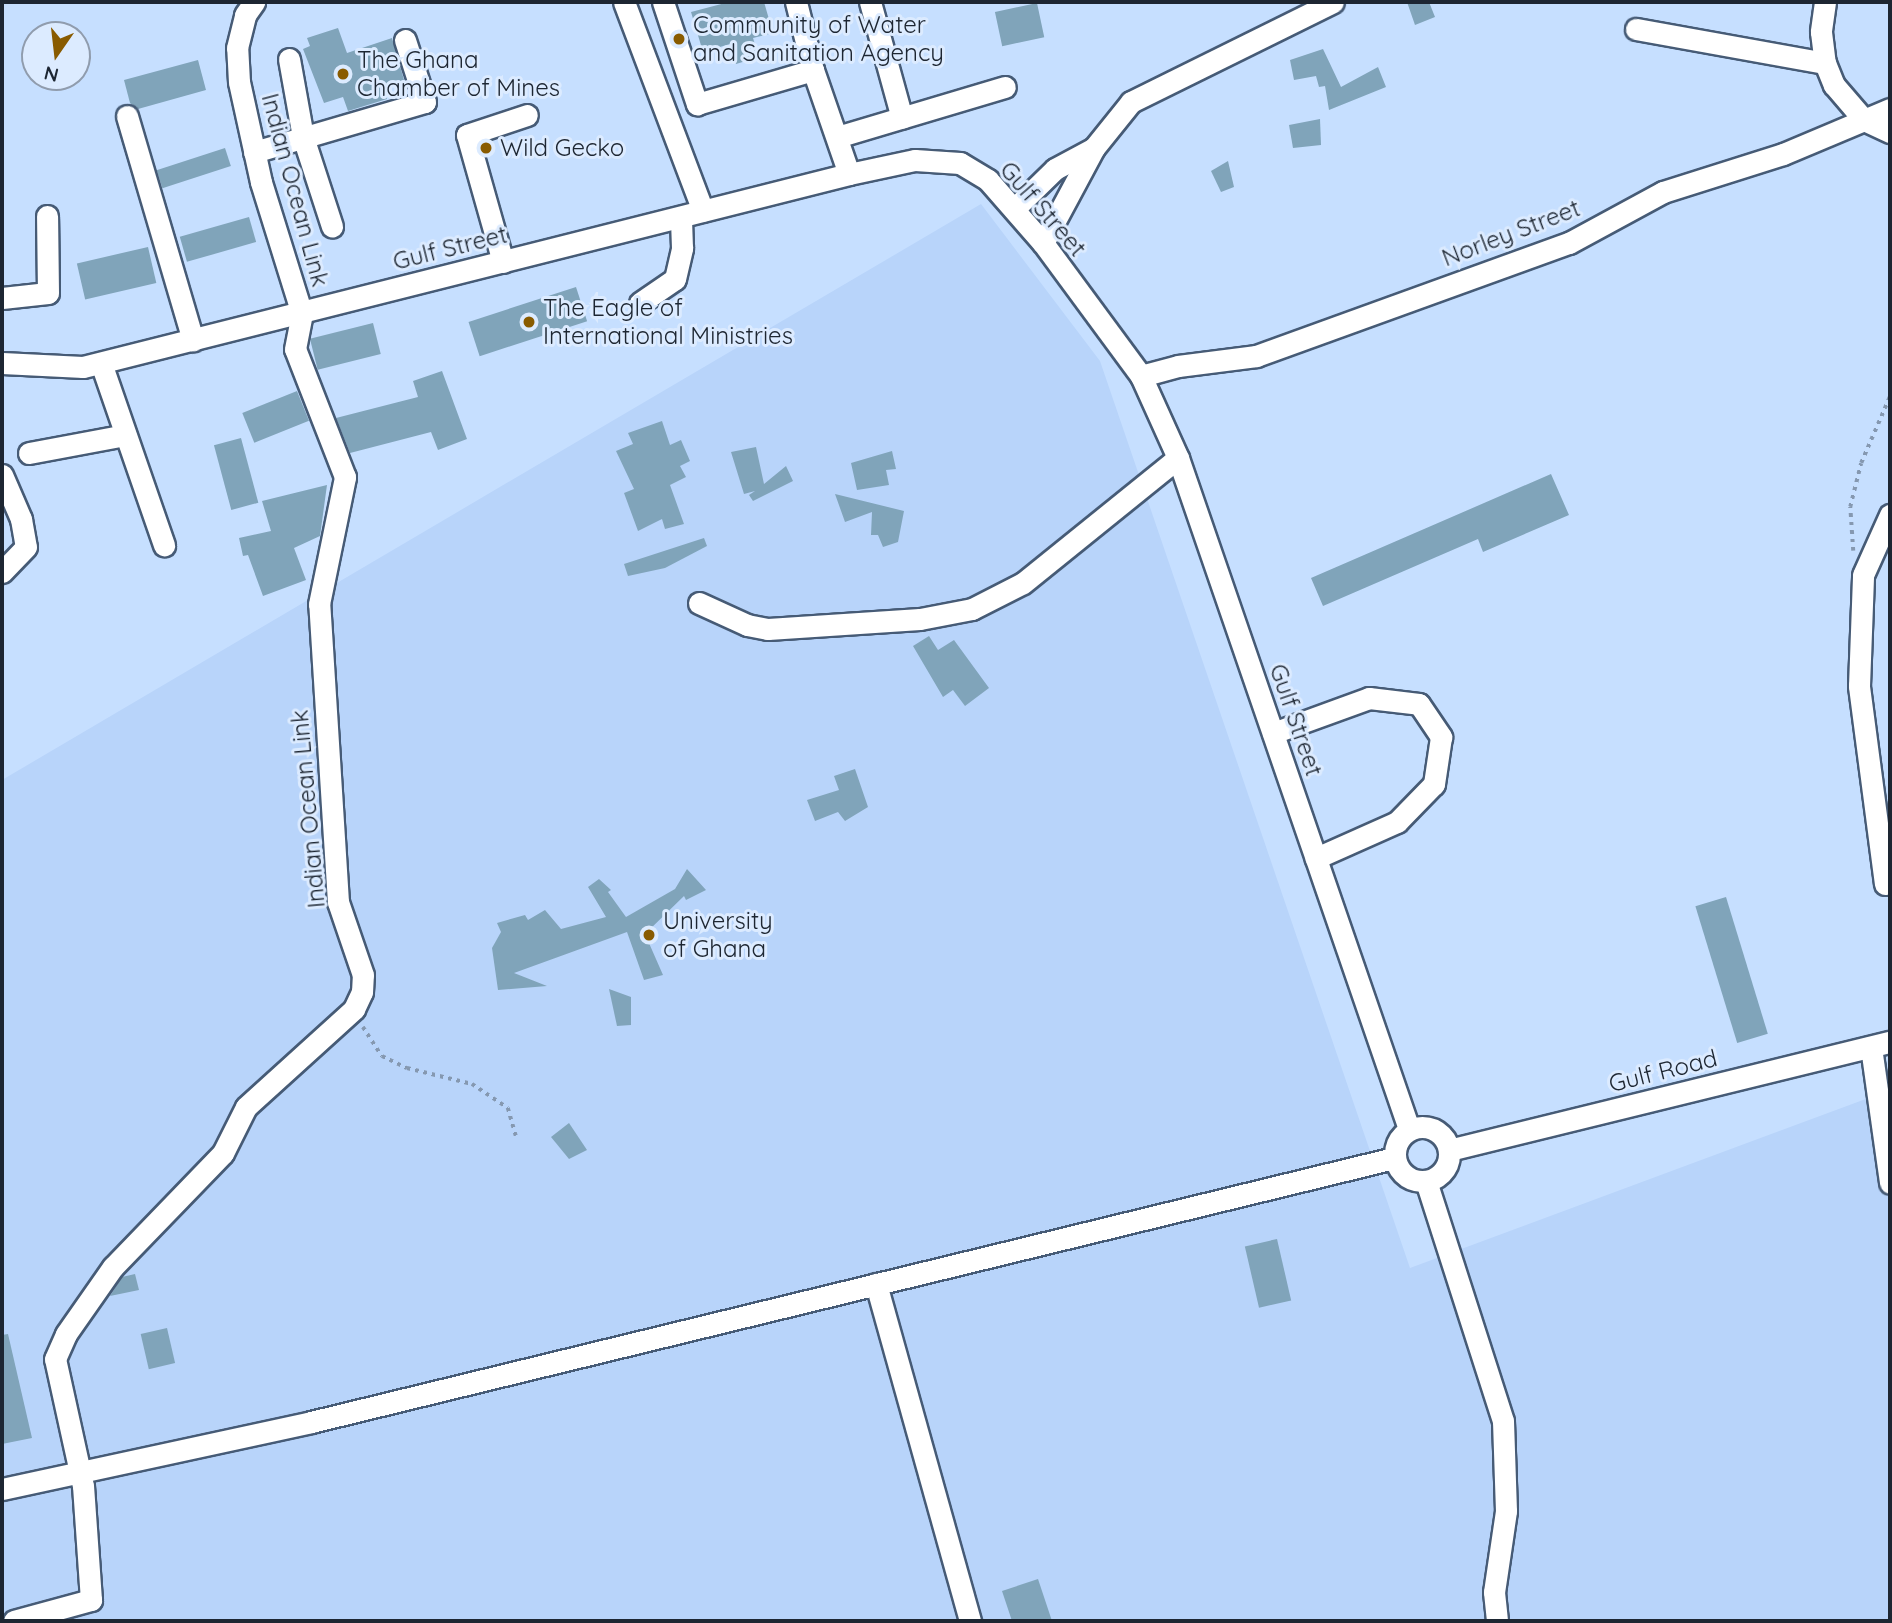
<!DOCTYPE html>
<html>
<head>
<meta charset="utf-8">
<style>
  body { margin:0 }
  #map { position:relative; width:1892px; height:1623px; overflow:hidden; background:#c6dfff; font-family:Quicksand,sans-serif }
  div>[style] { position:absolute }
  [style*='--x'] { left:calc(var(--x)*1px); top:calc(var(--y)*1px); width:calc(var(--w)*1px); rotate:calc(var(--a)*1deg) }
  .built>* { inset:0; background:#b8d4fa }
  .building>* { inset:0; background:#80a4ba; transform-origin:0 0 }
  .path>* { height:3.5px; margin-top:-1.75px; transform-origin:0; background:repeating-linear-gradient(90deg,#8598b0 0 3.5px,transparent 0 8.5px) }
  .roads { filter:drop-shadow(2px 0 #465b76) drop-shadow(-2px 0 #465b76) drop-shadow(0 2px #465b76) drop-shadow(0 -2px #465b76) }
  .minor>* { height:21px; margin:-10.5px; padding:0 10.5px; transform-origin:10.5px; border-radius:10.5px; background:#fff }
  .minor>.ring { margin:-10.5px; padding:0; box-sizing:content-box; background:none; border:21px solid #fff; border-radius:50% }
  .dots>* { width:19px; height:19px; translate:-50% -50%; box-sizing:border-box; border:4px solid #dcebff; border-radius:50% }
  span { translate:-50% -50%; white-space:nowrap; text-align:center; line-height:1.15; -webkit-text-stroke:6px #dcebff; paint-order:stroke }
  .poi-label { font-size:24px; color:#1d2632 }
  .left { translate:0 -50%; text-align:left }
  .street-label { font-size:24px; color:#1d2632 }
  .frame { position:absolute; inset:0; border:4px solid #1d2632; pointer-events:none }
  .north { position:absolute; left:21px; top:21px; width:70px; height:70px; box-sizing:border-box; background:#dcebff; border:2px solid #909cad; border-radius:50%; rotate:194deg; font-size:19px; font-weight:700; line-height:28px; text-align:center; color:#1d2632 }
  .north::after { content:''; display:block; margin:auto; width:24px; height:32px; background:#895b00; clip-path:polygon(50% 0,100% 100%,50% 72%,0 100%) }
</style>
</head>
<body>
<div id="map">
  <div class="built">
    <div style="clip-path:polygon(981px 204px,1100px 361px,1410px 1268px,1890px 1090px,1890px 1621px,2px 1621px,2px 780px)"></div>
  </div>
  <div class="building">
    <div style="clip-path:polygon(729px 2px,764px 2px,773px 33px,753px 38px,759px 57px,736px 64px,730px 44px,703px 52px,691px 12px)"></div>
    <div style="clip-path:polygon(1407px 2px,1429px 2px,1435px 17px,1415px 25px)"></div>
    <div style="left:1037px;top:3px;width:35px;height:43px;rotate:78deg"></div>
    <div style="clip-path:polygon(338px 28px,347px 53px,392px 38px,404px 80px,384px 90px,387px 99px,348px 111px,343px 97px,324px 103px,303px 49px,310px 46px,307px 38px)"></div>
    <div style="clip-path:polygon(1323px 49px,1341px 87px,1378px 67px,1386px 87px,1329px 110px,1325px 86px,1319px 87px,1316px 76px,1294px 80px,1290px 60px)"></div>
    <div style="clip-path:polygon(198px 60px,206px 90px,138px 109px,130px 103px,124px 80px)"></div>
    <div style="clip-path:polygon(1320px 119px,1321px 145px,1293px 148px,1289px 125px)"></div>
    <div style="left:225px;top:148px;width:19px;height:72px;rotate:72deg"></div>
    <div style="clip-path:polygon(1228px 161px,1234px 187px,1221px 192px,1211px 171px)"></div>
    <div style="left:249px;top:217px;width:26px;height:72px;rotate:74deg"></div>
    <div style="left:148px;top:247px;width:37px;height:73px;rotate:77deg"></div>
    <div style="left:576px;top:287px;width:36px;height:113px;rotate:72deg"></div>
    <div style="left:373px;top:323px;width:32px;height:65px;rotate:76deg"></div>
    <div style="clip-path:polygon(442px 371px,467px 439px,438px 450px,431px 432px,350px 453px,336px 418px,418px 397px,413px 381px)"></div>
    <div style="left:297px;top:391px;width:32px;height:59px;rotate:68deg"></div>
    <div style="clip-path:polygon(662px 421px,670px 445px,681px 440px,690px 461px,680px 466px,686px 477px,670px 485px,684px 524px,665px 529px,662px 519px,638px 531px,624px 493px,634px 489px,616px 451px,633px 444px,628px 433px)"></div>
    <div style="left:241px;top:438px;width:67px;height:28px;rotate:75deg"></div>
    <div style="clip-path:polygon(756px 447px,764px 484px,786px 466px,793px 481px,753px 501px,749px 495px,755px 491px,744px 494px,731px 452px)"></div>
    <div style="clip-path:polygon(892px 451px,896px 469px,886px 470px,889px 485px,857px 490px,851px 463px)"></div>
    <div style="clip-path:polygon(1551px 474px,1569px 515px,1483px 552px,1478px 539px,1323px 606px,1311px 578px)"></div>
    <div style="clip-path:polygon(327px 485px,320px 536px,294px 548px,306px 580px,263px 596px,248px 555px,243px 556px,239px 538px,271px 531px,262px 501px)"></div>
    <div style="clip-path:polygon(835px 494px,904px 511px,898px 542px,883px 547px,878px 535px,871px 535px,872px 512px,845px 522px)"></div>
    <div style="clip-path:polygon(704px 538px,707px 546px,665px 568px,628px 576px,624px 564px)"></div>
    <div style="clip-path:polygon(929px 636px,938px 650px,954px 640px,989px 688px,965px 706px,953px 690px,943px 697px,913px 646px)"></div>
    <div style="clip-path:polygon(855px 769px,868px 807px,845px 821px,838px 812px,815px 821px,807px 800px,839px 790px,834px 776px)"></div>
    <div style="clip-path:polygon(687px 869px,706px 890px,686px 900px,684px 896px,645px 934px,663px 975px,644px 980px,627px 932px,514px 973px,547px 986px,498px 990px,492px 948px,501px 932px,497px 923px,525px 915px,528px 920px,545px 910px,561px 929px,606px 917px,588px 887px,599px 879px,611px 890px,608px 892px,626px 917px,675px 889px)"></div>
    <div style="left:1726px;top:897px;width:143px;height:32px;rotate:73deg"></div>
    <div style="clip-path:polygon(609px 989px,631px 997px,631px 1025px,617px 1026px)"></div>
    <div style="clip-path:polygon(569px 1123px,587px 1150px,569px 1159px,551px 1137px)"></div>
    <div style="left:1277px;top:1239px;width:63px;height:33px;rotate:77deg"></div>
    <div style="clip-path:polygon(135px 1274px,139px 1290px,110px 1296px,122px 1277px)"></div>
    <div style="left:167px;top:1328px;width:36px;height:27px;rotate:77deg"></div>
    <div style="clip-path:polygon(8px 1334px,32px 1438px,2px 1444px,2px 1335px)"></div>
    <div style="clip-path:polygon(1038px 1579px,1052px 1621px,1012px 1621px,1002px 1591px)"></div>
  </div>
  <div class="path">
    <div style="--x:1853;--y:551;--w:44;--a:-93.9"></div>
    <div style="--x:1850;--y:507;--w:45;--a:-76"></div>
    <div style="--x:1861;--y:463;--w:73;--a:-66.6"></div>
    <div style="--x:363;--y:1027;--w:35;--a:57"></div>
    <div style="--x:382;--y:1056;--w:28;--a:26"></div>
    <div style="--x:407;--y:1068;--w:67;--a:13.8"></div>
    <div style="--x:472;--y:1084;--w:43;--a:33.7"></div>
    <div style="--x:508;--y:1108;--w:29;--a:74"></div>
  </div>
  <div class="roads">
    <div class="minor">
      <div style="--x:624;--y:2;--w:223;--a:69.3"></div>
      <div style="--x:663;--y:2;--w:108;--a:71.6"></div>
      <div style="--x:697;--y:104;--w:121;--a:-16.3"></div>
      <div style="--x:813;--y:70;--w:110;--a:70.9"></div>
      <div style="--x:796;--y:2;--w:70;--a:76"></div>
      <div style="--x:870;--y:2;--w:120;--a:74.6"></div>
      <div style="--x:1825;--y:2;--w:30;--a:98"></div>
      <div style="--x:1821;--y:32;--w:31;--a:83"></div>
      <div style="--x:1825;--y:63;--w:24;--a:68"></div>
      <div style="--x:1834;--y:85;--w:46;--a:49.4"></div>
      <div style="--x:1864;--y:120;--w:29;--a:25"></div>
      <div style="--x:1636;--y:29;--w:192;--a:10.2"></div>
      <div style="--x:289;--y:59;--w:79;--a:79.8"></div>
      <div style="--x:303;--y:137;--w:94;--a:72"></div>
      <div style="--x:127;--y:116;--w:234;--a:73.6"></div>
      <div style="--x:837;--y:137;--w:175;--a:-16.6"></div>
      <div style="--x:254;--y:152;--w:178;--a:-16.3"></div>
      <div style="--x:425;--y:102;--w:65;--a:-107.9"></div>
      <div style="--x:1014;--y:209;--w:57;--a:-44.3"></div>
      <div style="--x:1055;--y:169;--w:44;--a:-28.3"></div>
      <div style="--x:1043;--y:243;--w:108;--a:-61.8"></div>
      <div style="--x:1094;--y:148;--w:59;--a:-51.2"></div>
      <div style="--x:1131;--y:102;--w:225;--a:-26.3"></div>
      <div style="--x:503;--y:262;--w:132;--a:-105.8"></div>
      <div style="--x:467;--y:135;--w:63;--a:-18.4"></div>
      <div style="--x:2;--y:298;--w:46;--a:-6.2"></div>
      <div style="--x:48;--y:293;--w:77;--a:-90.7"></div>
      <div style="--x:640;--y:303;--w:42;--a:-34.4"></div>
      <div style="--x:675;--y:279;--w:32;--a:-77"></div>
      <div style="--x:682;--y:248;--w:31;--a:-92"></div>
      <div style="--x:2;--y:363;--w:81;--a:2.8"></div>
      <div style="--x:83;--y:367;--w:790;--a:-14.14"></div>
      <div style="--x:849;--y:174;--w:67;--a:-12"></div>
      <div style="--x:915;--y:160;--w:45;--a:3.8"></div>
      <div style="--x:960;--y:163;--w:33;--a:31"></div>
      <div style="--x:988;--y:180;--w:84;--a:48.9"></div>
      <div style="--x:1043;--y:243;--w:165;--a:53.6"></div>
      <div style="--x:1141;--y:376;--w:90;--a:65.7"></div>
      <div style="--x:1178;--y:458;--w:710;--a:71"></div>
      <div style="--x:101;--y:363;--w:193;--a:70.9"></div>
      <div style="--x:1141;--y:376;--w:38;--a:-15"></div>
      <div style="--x:1178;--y:366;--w:79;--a:-7.3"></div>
      <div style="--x:1256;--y:356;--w:333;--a:-19.9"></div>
      <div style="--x:1569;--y:243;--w:107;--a:-28.5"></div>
      <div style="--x:1663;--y:192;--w:126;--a:-17.6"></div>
      <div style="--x:1783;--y:154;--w:116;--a:-22.8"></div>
      <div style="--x:29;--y:453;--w:98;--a:-10.6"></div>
      <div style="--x:2;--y:475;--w:48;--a:66.6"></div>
      <div style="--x:21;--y:519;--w:28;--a:80"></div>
      <div style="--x:26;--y:547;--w:35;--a:134"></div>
      <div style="--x:699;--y:603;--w:53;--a:24.6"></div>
      <div style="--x:747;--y:625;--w:21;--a:11"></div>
      <div style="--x:768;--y:629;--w:152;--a:-3.8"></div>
      <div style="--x:920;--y:619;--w:53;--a:-10.9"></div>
      <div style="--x:972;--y:609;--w:57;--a:-27"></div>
      <div style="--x:1023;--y:583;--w:199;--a:-38.9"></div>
      <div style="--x:1273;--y:733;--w:102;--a:-20"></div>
      <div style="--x:1369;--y:698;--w:50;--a:6.8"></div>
      <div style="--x:1419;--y:704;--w:40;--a:56"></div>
      <div style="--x:1441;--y:737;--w:48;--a:98.5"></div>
      <div style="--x:1434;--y:784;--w:53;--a:134.2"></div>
      <div style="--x:1397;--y:822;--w:89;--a:156"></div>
      <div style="--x:1885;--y:884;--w:200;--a:-97.5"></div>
      <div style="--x:1859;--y:686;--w:111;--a:-87.9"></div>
      <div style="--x:1863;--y:575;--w:66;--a:-65.8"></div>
      <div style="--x:1871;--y:1047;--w:137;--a:82"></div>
      <div class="ring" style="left:1395px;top:1127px;width:33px;height:33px"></div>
      <div style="--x:1449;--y:1150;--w:454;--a:-13.8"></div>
      <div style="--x:1426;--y:1181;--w:252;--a:72.2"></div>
      <div style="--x:1503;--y:1421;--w:90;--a:88.1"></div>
      <div style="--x:1506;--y:1511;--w:82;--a:98.4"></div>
      <div style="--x:1494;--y:1592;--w:29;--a:84"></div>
      <div style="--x:876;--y:1284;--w:350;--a:74.4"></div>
      <div style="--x:2;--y:1489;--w:316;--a:-12.2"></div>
      <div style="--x:311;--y:1422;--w:1115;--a:-13.7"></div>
      <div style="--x:14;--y:1621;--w:80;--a:-15.3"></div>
      <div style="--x:91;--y:1600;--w:114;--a:-94"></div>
      <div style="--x:83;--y:1486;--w:130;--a:-102.4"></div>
      <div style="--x:55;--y:1359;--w:27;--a:-66"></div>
      <div style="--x:66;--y:1334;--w:82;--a:-55"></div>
      <div style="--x:113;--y:1267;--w:158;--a:-46"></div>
      <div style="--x:223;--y:1153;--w:51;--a:-63.4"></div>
      <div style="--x:246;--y:1107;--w:146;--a:-42.2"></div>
      <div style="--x:354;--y:1009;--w:19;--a:-65"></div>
      <div style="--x:362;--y:992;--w:17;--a:-87"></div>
      <div style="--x:363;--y:975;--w:77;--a:-108.9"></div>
      <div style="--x:338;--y:902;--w:299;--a:-93.6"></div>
      <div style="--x:319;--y:604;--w:130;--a:-78.4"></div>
      <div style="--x:345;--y:477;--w:137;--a:-111.3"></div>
      <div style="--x:295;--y:349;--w:36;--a:-79"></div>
      <div style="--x:302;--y:314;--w:138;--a:-107.3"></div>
      <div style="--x:261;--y:182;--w:102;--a:-102.4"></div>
      <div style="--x:239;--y:82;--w:34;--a:-93"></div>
      <div style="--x:237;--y:48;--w:34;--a:-76"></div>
      <div style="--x:245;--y:15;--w:16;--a:-55"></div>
    </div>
  </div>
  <div class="dots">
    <div style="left:679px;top:39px;background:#895b00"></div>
    <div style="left:343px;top:74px;background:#895b00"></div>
    <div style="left:486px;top:148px;background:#895b00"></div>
    <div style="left:529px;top:322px;background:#895b00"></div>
    <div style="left:649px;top:935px;background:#895b00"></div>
  </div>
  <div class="poi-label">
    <span class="left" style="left:693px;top:39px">Community of Water<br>and Sanitation Agency</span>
    <span class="left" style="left:357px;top:74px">The Ghana<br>Chamber of Mines</span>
    <span class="left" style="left:500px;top:148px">Wild Gecko</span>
    <span class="left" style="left:543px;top:322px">The Eagle of<br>International Ministries</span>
    <span class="left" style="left:663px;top:935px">University<br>of Ghana</span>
  </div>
  <div class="street-label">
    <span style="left:295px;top:190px;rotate:75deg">Indian Ocean Link</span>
    <span style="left:1043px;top:209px;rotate:49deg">Gulf Street</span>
    <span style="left:1511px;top:233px;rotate:-21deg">Norley Street</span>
    <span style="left:450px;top:248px;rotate:-14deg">Gulf Street</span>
    <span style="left:1296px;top:720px;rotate:71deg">Gulf Street</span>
    <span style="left:308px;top:809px;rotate:-95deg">Indian Ocean Link</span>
    <span style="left:1663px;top:1071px;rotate:-14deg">Gulf Road</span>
  </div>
  <div class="frame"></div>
  <div class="north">N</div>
</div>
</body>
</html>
